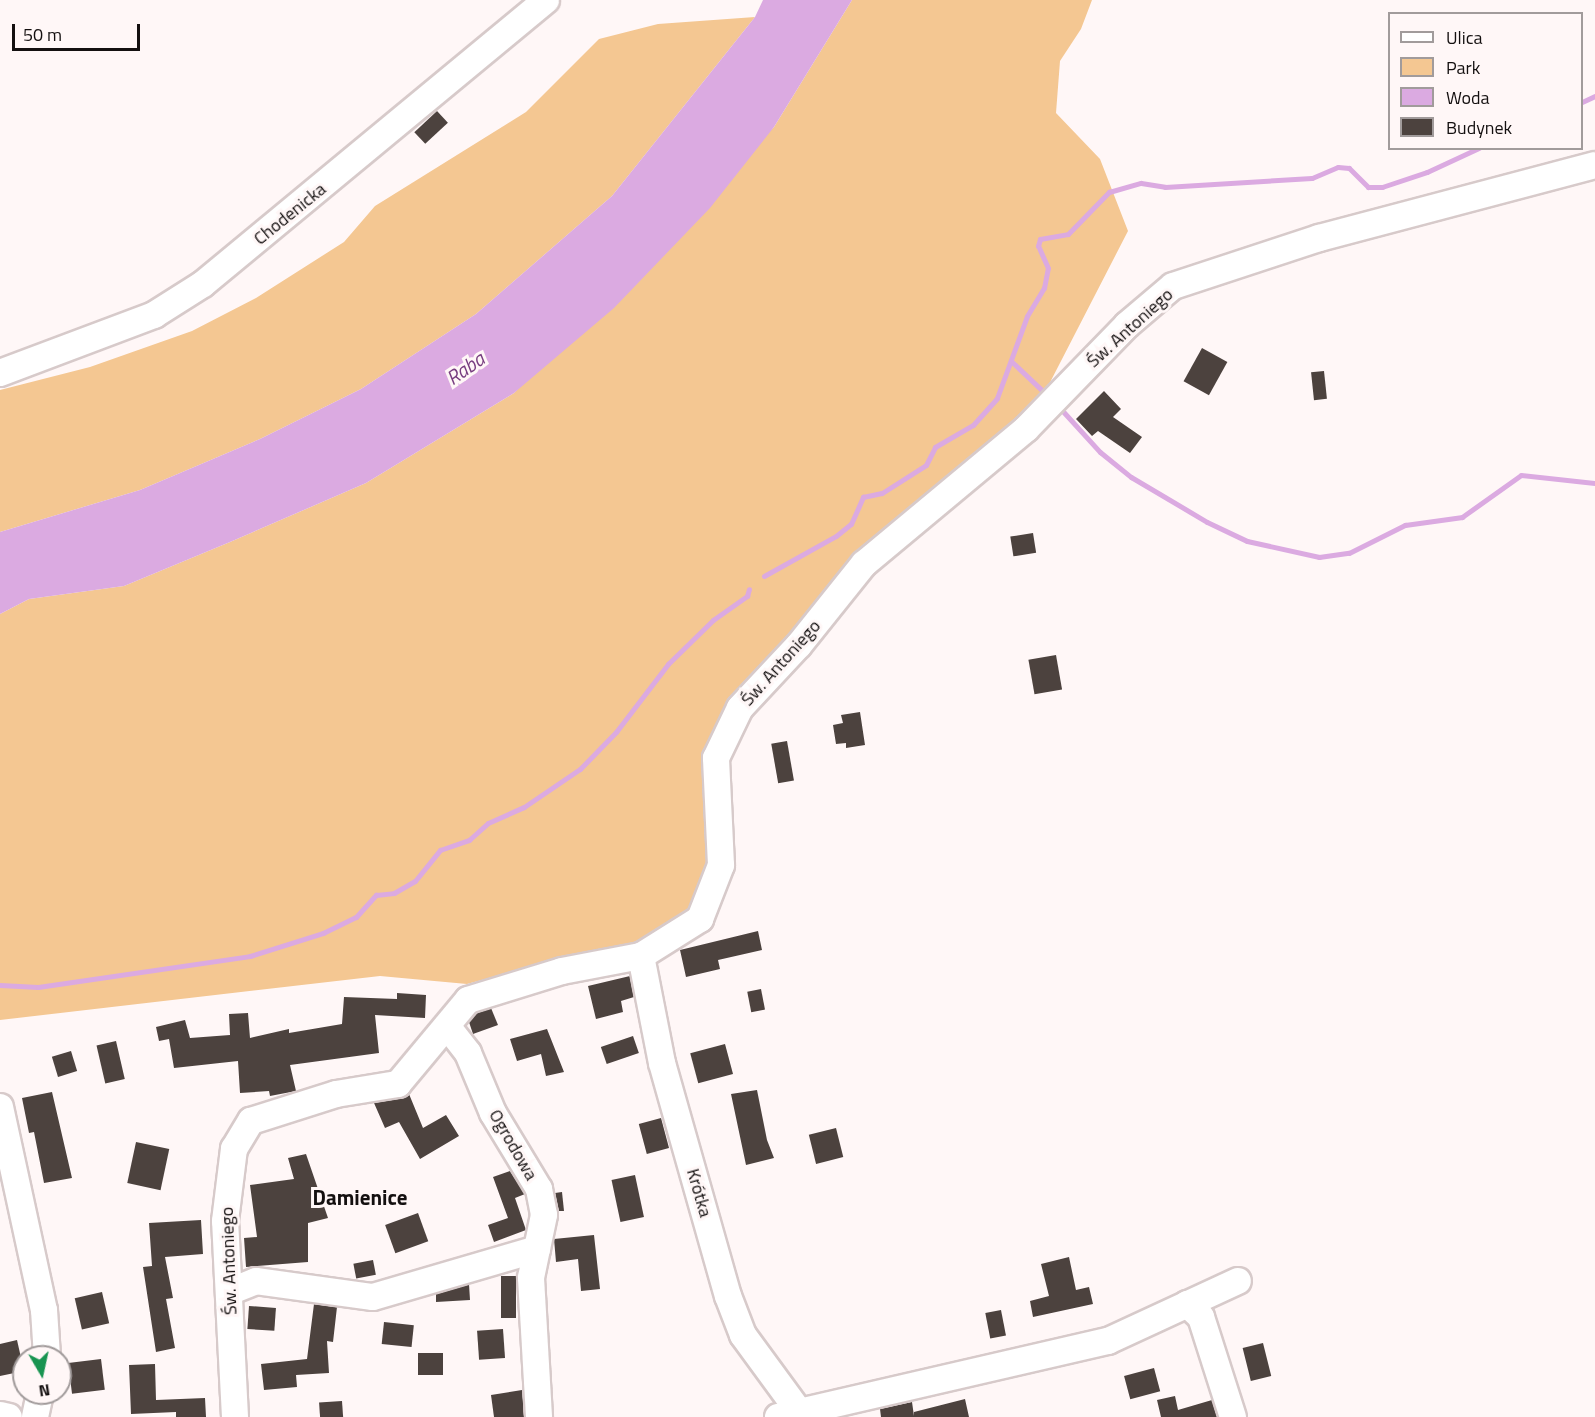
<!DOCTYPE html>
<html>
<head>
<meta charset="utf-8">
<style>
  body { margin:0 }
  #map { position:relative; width:1595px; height:1417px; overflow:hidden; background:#fff7f7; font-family:"Titillium Web",sans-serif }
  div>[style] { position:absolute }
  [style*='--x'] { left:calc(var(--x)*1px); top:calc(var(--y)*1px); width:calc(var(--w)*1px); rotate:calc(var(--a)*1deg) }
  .green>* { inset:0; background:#f4c792 }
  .water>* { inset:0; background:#dbaae1 }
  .stream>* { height:5px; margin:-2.5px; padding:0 2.5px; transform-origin:2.5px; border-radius:2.5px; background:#dbaae1 }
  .building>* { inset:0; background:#4c423e; transform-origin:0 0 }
  .roads { filter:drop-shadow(2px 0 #d7caca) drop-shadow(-2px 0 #d7caca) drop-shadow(0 2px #d7caca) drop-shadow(0 -2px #d7caca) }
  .minor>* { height:26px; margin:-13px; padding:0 13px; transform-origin:13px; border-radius:13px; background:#fff }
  span { translate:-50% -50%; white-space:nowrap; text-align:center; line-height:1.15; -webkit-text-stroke:6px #fff7f7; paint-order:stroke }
  .street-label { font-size:18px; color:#141010 }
  .water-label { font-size:20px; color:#773c7f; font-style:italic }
  .quarter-label { font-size:21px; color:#141010; font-weight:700 }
  .legend { position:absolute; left:1388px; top:12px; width:195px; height:138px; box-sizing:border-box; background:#fff7f7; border:2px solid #a19b9b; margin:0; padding:8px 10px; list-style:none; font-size:18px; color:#141010 }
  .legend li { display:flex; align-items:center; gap:12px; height:30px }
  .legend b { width:30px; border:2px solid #a19b9b }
  .north { position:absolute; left:12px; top:1345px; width:60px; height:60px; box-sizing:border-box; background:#fff7f7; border:2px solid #a19b9b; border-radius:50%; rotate:171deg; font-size:16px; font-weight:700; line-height:24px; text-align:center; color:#141010 }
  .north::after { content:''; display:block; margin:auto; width:21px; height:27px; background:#189451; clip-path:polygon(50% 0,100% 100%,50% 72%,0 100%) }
  .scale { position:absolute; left:12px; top:24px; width:128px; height:27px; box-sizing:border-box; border:3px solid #141010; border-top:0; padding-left:8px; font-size:18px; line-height:21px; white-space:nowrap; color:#141010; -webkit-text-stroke:4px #fff7f7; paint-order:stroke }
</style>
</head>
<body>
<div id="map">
  <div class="green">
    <div style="clip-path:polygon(852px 0,1092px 0,1081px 29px,1060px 61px,1056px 113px,1100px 159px,1128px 231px,1026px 429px,864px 564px,716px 758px,721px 865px,700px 919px,641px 956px,561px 959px,467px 984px,380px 976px,0 1020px,0 614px,29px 599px,124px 586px,230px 542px,366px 483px,514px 393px,774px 127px)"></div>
    <div style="clip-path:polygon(755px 17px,612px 196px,476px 314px,361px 389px,260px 439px,140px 490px,0 532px,0 390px,90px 367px,192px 331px,256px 298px,344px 242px,375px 206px,526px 112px,599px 39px,658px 24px)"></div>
  </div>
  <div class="water">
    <div style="clip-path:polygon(763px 0,852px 0,774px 127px,710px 208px,614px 308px,514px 393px,366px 483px,230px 542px,124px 586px,29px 599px,0 614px,0 532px,140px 490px,260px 439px,361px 389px,476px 314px,612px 196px,755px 17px)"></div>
  </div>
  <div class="stream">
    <div style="--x:1582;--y:102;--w:14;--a:-25"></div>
    <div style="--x:1011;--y:361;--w:50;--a:43.4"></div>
    <div style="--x:1059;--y:407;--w:61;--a:47.7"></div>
    <div style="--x:1100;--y:452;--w:40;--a:39"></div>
    <div style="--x:1131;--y:477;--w:88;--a:30.6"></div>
    <div style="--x:1207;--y:522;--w:44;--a:25.4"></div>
    <div style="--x:1247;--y:541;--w:74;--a:12.5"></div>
    <div style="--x:1319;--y:557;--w:30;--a:-8"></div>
    <div style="--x:1349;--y:553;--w:63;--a:-26.6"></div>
    <div style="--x:1405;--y:525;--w:58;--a:-8"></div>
    <div style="--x:1462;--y:517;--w:72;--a:-35.4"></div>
    <div style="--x:1521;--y:475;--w:74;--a:6.2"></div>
    <div style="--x:764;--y:576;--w:82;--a:-29.1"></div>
    <div style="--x:836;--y:536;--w:19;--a:-39"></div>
    <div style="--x:851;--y:524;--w:30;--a:-66"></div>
    <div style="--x:863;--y:497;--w:19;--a:-12"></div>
    <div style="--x:882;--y:493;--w:52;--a:-32.5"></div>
    <div style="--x:926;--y:465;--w:20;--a:-63"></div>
    <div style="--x:935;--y:447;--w:44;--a:-30.1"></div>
    <div style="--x:973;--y:425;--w:36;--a:-48"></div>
    <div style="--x:997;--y:398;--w:87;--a:-69.9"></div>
    <div style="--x:1027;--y:316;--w:33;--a:-59"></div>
    <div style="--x:1044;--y:288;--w:20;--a:-79"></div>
    <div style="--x:1048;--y:268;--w:24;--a:-114"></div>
    <div style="--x:1038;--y:246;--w:7;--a:-74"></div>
    <div style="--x:1040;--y:239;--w:28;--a:-10"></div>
    <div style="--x:1068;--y:234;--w:59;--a:-45.7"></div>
    <div style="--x:1109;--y:192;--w:33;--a:-16"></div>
    <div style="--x:1141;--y:183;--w:24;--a:9"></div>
    <div style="--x:1165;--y:187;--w:147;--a:-3.5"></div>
    <div style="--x:1312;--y:178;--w:28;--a:-23"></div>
    <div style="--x:1338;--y:167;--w:11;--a:5"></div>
    <div style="--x:1349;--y:168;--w:27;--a:45"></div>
    <div style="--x:1368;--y:187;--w:14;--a:0"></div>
    <div style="--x:1382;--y:187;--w:47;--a:-18.4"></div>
    <div style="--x:1427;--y:172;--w:57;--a:-24.8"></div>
    <div style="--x:0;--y:985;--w:38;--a:3"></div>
    <div style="--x:38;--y:987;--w:214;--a:-8.3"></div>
    <div style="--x:250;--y:956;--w:77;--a:-17.5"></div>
    <div style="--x:323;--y:933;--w:37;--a:-26"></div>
    <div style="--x:356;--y:917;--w:30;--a:-48"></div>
    <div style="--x:376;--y:895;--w:18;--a:-6"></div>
    <div style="--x:394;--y:893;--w:24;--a:-30"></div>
    <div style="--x:415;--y:881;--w:40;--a:-51"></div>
    <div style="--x:440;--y:850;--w:31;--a:-19"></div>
    <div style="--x:469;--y:840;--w:25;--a:-42"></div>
    <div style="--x:488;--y:823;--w:39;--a:-24"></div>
    <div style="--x:524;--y:807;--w:68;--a:-34.2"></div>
    <div style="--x:580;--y:769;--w:52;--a:-45.8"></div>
    <div style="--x:616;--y:732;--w:86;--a:-52.6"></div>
    <div style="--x:668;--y:664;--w:63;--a:-44.4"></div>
    <div style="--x:713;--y:620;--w:42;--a:-35.2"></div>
    <div style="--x:747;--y:596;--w:7;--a:-74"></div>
  </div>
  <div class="building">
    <div style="left:437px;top:111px;width:16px;height:31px;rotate:47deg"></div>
    <div style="left:1202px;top:348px;width:29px;height:38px;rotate:29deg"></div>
    <div style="left:1324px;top:371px;width:28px;height:13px;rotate:84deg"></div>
    <div style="clip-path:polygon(1104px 391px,1121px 409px,1113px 417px,1142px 437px,1130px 453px,1098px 431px,1092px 436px,1076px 419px)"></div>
    <div style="left:1033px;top:533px;width:20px;height:23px;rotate:81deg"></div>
    <div style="left:1056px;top:655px;width:35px;height:28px;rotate:80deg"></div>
    <div style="clip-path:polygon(860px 712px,865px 745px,846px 748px,846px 743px,836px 744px,833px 725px,843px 723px,841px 715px)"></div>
    <div style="left:787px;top:741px;width:40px;height:16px;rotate:80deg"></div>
    <div style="clip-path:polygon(758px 931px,762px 950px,718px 960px,720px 969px,686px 977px,680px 950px)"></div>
    <div style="clip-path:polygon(630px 976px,634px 997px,621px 1001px,623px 1012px,596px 1019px,588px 986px)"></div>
    <div style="left:761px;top:989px;width:21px;height:14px;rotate:79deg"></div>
    <div style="clip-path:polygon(397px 993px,426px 995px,425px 1018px,375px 1015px,379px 1053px,290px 1065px,296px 1091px,270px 1096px,269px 1091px,240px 1093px,238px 1061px,174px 1068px,169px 1039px,159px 1041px,156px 1027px,185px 1020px,190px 1038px,230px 1035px,229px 1014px,248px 1013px,250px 1038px,289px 1029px,289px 1033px,342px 1024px,344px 997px,397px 999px)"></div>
    <div style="clip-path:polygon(491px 1008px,498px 1025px,473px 1034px,469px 1022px,477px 1013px)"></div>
    <div style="clip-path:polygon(547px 1029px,564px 1072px,546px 1076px,541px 1054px,517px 1061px,510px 1039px)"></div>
    <div style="left:633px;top:1036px;width:18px;height:34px;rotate:71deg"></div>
    <div style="left:116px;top:1041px;width:39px;height:20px;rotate:77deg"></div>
    <div style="left:725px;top:1044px;width:31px;height:36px;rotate:75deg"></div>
    <div style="left:71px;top:1051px;width:21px;height:20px;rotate:73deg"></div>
    <div style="clip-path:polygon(757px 1090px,767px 1140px,774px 1158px,746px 1165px,731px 1094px)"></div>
    <div style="clip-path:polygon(52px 1092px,72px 1178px,44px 1183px,34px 1132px,29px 1133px,22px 1098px)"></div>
    <div style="clip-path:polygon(409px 1094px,423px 1128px,446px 1115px,459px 1136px,420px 1159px,399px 1122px,385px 1128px,374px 1103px)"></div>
    <div style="left:661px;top:1118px;width:31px;height:23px;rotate:75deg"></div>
    <div style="left:836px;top:1128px;width:30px;height:28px;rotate:76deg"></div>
    <div style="left:136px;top:1142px;width:34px;height:42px;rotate:12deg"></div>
    <div style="clip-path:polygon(306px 1154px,328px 1218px,308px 1223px,308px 1262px,246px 1267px,244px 1238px,257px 1237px,250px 1185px,294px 1179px,288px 1158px)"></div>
    <div style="clip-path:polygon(510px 1171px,525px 1194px,515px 1198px,526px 1230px,494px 1242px,488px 1225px,508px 1218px,493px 1177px)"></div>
    <div style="left:635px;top:1175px;width:43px;height:24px;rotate:78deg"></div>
    <div style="clip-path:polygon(562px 1192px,564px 1211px,559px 1211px,555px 1193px)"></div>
    <div style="left:418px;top:1213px;width:30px;height:35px;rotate:70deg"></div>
    <div style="clip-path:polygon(201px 1220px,203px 1254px,165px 1257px,173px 1298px,166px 1299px,175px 1348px,156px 1352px,143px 1267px,152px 1266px,149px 1223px)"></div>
    <div style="clip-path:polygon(594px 1235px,600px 1289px,581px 1291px,578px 1259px,556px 1262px,554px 1239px)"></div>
    <div style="clip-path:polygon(1069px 1257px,1076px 1290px,1089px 1287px,1093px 1304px,1033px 1317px,1030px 1301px,1049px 1296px,1041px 1264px)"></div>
    <div style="left:373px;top:1260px;width:15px;height:20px;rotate:79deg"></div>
    <div style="left:501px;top:1276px;width:15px;height:42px"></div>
    <div style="clip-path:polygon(469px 1284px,470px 1300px,436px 1302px,436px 1294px)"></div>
    <div style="left:102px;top:1292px;width:32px;height:28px;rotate:77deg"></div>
    <div style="clip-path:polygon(314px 1304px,337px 1307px,333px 1342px,327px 1341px,329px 1373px,296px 1375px,297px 1387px,264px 1390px,261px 1364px,307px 1359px)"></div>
    <div style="left:249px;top:1306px;width:27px;height:23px;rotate:4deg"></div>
    <div style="left:1001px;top:1310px;width:26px;height:16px;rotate:79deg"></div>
    <div style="left:384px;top:1322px;width:30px;height:22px;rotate:6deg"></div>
    <div style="left:503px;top:1329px;width:29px;height:26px;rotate:86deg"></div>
    <div style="clip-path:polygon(17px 1340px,24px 1371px,0 1376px,0 1344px)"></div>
    <div style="left:1263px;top:1343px;width:34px;height:21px;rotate:76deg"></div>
    <div style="left:418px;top:1353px;width:25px;height:22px"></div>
    <div style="left:101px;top:1359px;width:31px;height:33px;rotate:83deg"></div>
    <div style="clip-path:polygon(155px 1364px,156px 1400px,205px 1398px,206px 1417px,176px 1417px,176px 1412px,131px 1414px,129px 1365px)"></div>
    <div style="left:1154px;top:1368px;width:24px;height:31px;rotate:75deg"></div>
    <div style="clip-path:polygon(522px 1390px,524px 1417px,494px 1417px,491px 1395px)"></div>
    <div style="clip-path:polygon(1175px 1396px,1178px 1410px,1212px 1400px,1217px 1417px,1161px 1417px,1157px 1400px)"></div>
    <div style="clip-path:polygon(965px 1399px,969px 1417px,881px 1417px,880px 1409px,912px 1402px,914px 1416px,914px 1412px)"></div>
    <div style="left:342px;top:1401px;width:16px;height:23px;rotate:86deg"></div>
  </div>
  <div class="roads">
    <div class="minor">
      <div style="--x:0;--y:373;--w:165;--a:-20.6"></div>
      <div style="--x:154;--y:315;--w:58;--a:-32.3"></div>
      <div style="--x:203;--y:284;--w:445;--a:-39.6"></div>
      <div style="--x:641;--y:956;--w:109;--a:78.9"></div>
      <div style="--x:662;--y:1063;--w:242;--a:74.2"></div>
      <div style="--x:728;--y:1296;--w:42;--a:69"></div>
      <div style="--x:743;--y:1335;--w:97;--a:53.8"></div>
      <div style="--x:447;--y:1026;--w:34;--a:52"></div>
      <div style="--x:468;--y:1053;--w:65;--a:67.4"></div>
      <div style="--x:493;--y:1113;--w:89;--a:58.8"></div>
      <div style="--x:539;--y:1189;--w:26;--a:79"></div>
      <div style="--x:544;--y:1215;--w:64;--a:101.7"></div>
      <div style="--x:531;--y:1278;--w:139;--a:86.7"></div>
      <div style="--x:0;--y:1107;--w:208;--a:77.8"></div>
      <div style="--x:44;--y:1310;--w:47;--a:86.3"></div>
      <div style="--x:229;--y:1292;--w:29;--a:-22"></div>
      <div style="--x:256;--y:1281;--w:118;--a:7.8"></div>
      <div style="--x:373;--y:1297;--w:171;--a:-16.3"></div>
      <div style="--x:1187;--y:1304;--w:19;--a:43"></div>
      <div style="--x:1201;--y:1317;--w:105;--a:72.3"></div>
      <div style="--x:0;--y:1415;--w:9;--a:13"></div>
      <div style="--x:35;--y:1417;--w:25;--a:-78"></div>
      <div style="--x:235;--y:1417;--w:196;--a:-92.9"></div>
      <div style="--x:225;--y:1221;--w:73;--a:-82.9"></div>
      <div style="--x:234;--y:1149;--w:33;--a:-59"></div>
      <div style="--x:251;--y:1121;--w:89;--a:-17.6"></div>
      <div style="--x:336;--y:1094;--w:63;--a:-9.2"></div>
      <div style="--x:398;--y:1084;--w:109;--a:-50.2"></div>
      <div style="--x:468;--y:1000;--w:98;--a:-17.1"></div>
      <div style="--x:562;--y:971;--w:80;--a:-10.8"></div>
      <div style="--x:641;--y:956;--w:70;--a:-32.1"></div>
      <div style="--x:700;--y:919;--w:58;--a:-68.7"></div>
      <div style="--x:721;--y:865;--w:107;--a:-92.7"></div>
      <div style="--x:716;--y:758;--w:55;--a:-64.4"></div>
      <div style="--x:740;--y:708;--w:86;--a:-46.9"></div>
      <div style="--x:799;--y:645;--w:104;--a:-51.3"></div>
      <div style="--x:864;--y:564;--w:211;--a:-39.8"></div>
      <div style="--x:1026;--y:429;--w:145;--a:-45.8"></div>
      <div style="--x:1127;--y:325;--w:60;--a:-40.3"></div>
      <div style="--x:1173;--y:286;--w:154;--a:-18.2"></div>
      <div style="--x:1319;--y:238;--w:285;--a:-14.8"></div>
      <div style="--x:778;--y:1417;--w:339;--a:-13"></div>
      <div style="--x:1108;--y:1341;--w:143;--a:-24.8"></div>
    </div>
  </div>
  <div class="street-label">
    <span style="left:290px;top:214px;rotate:-39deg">Chodenicka</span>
    <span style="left:1130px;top:328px;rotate:-42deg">Św. Antoniego</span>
    <span style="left:781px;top:663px;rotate:-48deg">Św. Antoniego</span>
    <span style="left:513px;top:1145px;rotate:60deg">Ogrodowa</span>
    <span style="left:699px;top:1193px;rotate:74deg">Krótka</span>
    <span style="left:229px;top:1261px;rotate:-92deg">Św. Antoniego</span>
  </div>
  <div class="water-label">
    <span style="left:465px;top:368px;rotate:-35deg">Raba</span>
  </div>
  <div class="quarter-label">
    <span style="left:360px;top:1197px">Damienice</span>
  </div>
  <ul class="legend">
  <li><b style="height:8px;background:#fff"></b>Ulica</li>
  <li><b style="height:16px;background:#f4c792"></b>Park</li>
  <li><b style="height:16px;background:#dbaae1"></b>Woda</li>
  <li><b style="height:16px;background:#4c423e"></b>Budynek</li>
  </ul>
  <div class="north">N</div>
  <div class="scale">50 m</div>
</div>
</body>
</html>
